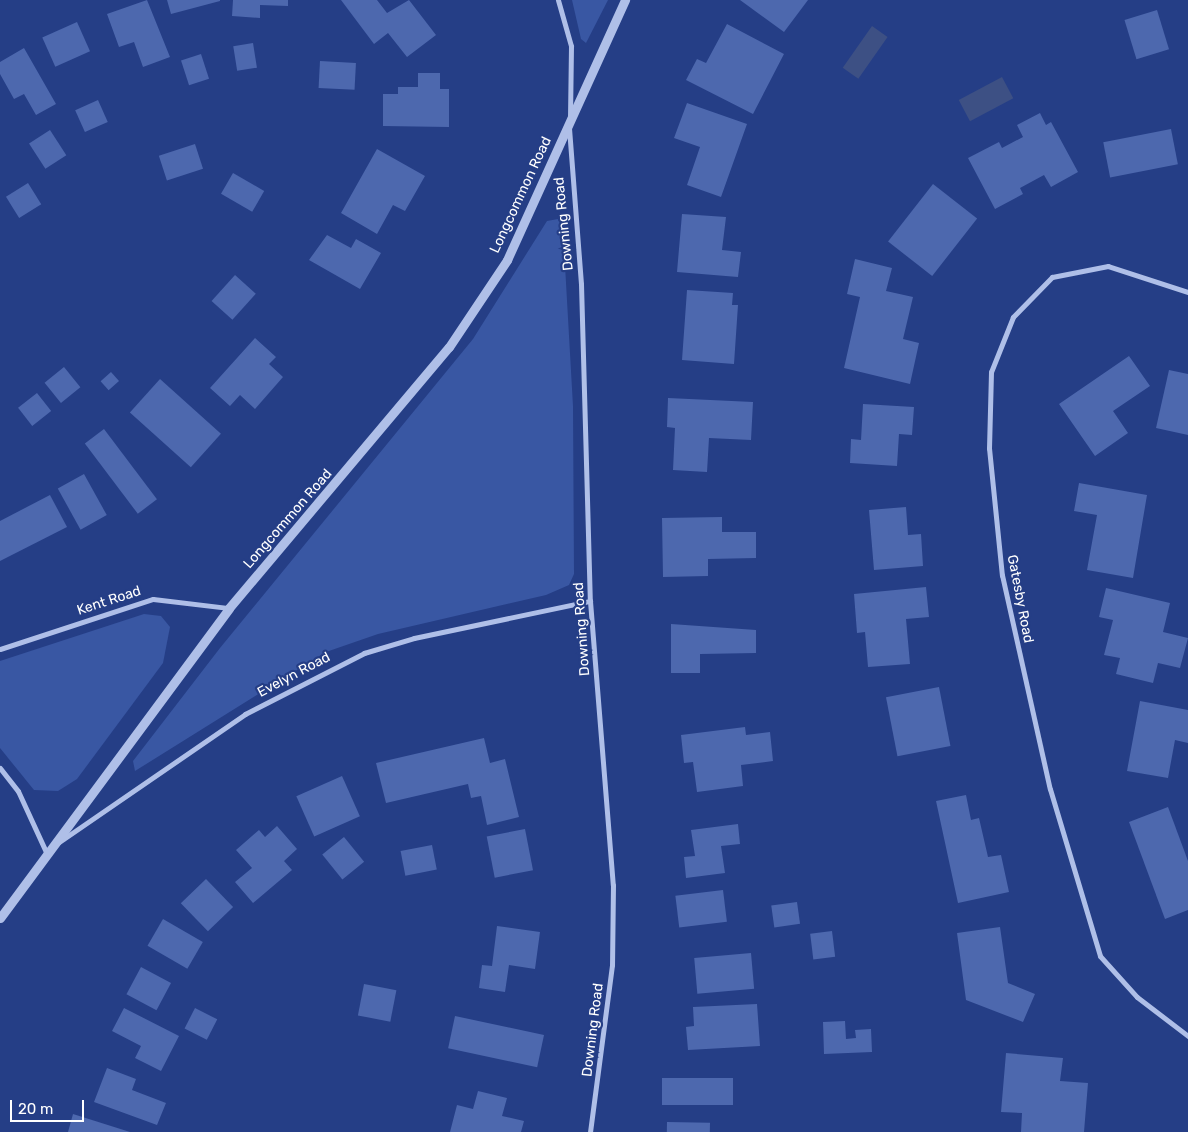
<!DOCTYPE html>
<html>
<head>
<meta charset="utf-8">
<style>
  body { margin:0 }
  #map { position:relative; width:1188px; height:1132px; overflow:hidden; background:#253e86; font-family:Rubik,sans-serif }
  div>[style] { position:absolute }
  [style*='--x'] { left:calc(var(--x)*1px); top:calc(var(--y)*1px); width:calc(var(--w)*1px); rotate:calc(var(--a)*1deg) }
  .green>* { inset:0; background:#3957a3 }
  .water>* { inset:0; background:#3d5084; transform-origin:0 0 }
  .building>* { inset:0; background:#4d68ae; transform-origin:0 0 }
  .minor>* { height:5px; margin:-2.5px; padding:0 2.5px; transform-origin:2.5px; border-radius:2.5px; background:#afbfe8 }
  .tertiary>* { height:9px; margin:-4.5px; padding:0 4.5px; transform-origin:4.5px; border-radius:4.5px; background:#afbfe8 }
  span { translate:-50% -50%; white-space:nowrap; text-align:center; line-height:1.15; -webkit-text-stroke:4.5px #253e86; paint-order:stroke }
  .street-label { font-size:14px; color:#fff }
  .scale { position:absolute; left:10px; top:1100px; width:74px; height:22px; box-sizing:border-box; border:2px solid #fff; border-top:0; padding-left:6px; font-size:15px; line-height:18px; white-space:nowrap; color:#fff; -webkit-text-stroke:4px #253e86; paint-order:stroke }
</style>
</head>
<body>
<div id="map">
  <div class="green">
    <div style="clip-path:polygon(572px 0,608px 0,586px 43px,581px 39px)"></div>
    <div style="clip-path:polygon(558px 219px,563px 230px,573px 406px,574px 574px,569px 585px,546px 595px,378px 634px,326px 652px,135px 771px,133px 761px,220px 648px,473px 339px,547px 221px)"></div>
    <div style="clip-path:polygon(144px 614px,161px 616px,170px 627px,163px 663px,77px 779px,58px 791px,34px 790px,0 748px,0 661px)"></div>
  </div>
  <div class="water">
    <div style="left:872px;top:26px;width:19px;height:51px;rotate:35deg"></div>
    <div style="left:1002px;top:77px;width:24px;height:49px;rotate:62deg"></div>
  </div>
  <div class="building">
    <div style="clip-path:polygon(147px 0,170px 57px,143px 67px,134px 42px,119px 47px,107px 14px)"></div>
    <div style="clip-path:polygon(167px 0,220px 0,220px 1px,171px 14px)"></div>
    <div style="clip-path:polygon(233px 0,288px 0,288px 6px,260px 5px,260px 18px,232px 16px)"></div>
    <div style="clip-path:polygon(341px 0,377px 0,387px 13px,409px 0,436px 35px,407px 57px,388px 33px,374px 44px)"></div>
    <div style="clip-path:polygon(740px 0,808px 0,784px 32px)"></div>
    <div style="left:1157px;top:10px;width:41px;height:34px;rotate:73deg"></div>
    <div style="left:77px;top:22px;width:32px;height:38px;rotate:66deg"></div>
    <div style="clip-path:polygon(727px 24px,784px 54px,753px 114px,686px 80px,697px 59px,706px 63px)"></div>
    <div style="left:253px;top:43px;width:25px;height:20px;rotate:81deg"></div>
    <div style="clip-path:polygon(24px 48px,56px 104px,36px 115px,24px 94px,14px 99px,0 74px,0 62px)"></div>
    <div style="left:201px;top:54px;width:26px;height:21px;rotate:72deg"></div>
    <div style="left:320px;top:61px;width:36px;height:27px;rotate:3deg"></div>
    <div style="clip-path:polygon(418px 73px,440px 73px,440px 89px,449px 89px,449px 127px,383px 126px,383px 94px,398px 94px,398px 87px,418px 87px)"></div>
    <div style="left:98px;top:100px;width:24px;height:25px;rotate:66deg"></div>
    <div style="clip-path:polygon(687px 103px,747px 124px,721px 197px,687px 185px,700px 147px,674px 138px)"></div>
    <div style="clip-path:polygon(1040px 113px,1046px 125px,1051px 122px,1078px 172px,1051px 187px,1044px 175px,1020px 188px,1023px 194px,995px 209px,968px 158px,999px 142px,1002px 148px,1023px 137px,1017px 125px)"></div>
    <div style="left:1171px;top:129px;width:36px;height:69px;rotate:79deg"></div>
    <div style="left:50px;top:130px;width:30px;height:25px;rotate:57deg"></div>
    <div style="left:195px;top:144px;width:26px;height:38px;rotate:72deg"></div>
    <div style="clip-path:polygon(377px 149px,425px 176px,405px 211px,393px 205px,377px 234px,341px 213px)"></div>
    <div style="left:233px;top:173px;width:36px;height:24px;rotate:30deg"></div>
    <div style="left:28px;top:183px;width:25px;height:26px;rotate:58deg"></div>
    <div style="left:933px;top:184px;width:56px;height:73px;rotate:38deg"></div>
    <div style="clip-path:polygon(682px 214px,726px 217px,722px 250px,741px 252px,738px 277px,677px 272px)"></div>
    <div style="clip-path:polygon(327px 235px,351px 248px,356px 239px,381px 253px,360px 289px,309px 260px)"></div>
    <div style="clip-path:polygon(855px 259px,892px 268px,886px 291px,913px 297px,903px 339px,919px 343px,910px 384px,844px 368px,860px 297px,847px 294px)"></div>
    <div style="left:235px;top:275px;width:28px;height:35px;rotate:42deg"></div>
    <div style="clip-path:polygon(687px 290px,733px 293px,732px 305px,738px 305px,734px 364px,682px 360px)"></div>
    <div style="clip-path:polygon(255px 338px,276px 357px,269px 364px,283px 377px,255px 409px,240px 395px,230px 406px,210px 388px)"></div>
    <div style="clip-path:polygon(1129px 356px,1150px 386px,1113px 411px,1128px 433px,1095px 456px,1059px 404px)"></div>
    <div style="left:64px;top:367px;width:26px;height:25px;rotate:51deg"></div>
    <div style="clip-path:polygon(1169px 370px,1188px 374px,1188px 435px,1156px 428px)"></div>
    <div style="left:111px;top:372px;width:12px;height:14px;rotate:48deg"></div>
    <div style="left:160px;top:379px;width:82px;height:45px;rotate:42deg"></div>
    <div style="left:37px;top:393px;width:23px;height:24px;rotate:52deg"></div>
    <div style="clip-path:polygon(668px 398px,753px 402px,751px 440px,709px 438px,707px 472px,673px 470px,675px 428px,667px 427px)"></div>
    <div style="clip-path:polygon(863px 404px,914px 407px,912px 435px,899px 434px,897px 466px,850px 463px,851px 439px,861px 440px)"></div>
    <div style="left:104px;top:429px;width:88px;height:24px;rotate:53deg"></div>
    <div style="left:84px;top:474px;width:47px;height:30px;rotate:61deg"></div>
    <div style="clip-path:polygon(1079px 483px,1147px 495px,1133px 578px,1087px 570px,1097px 515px,1074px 511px)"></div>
    <div style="clip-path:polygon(50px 495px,67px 527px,0 561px,0 521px)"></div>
    <div style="clip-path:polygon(906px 507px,908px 535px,921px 534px,923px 566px,874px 570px,869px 510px)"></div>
    <div style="clip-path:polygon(722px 517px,722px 532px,756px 532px,756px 558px,708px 559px,708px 576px,663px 577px,662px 518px)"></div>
    <div style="clip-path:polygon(926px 587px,929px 617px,906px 619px,910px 664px,868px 667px,865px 632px,857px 633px,854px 594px)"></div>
    <div style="clip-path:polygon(1106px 588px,1170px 603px,1163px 632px,1188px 638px,1180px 668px,1158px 663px,1153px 683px,1116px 674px,1120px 658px,1104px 655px,1113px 620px,1099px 617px)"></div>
    <div style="clip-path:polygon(671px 624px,756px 630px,756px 653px,700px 654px,700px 673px,671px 673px)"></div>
    <div style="left:939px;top:687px;width:60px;height:54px;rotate:79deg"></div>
    <div style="clip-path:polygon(1140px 701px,1188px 710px,1188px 743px,1175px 740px,1168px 778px,1127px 771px)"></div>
    <div style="clip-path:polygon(745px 727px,746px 735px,770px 732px,773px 761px,741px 765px,743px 786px,697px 792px,693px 762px,684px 763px,681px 735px)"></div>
    <div style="clip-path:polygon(484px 738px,490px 763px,505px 759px,519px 817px,487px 825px,481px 796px,471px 798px,468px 784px,386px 803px,376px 763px)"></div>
    <div style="left:342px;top:776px;width:44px;height:50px;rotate:66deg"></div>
    <div style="clip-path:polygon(966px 795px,971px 820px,979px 818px,988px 857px,1001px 855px,1009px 892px,958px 903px,936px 801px)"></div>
    <div style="clip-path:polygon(1168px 807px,1188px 861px,1188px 910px,1165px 919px,1129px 822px)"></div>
    <div style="clip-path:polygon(738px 824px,740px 844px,721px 846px,725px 873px,686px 878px,684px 857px,695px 856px,691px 830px)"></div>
    <div style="clip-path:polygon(277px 826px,297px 849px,284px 861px,292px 870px,253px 903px,235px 882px,252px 868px,236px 850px,259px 830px,265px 837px)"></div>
    <div style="left:525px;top:829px;width:42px;height:39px;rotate:79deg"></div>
    <div style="left:344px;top:837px;width:32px;height:28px;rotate:51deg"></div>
    <div style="left:432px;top:845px;width:25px;height:32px;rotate:79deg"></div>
    <div style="left:206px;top:879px;width:39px;height:35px;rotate:46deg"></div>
    <div style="left:723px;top:890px;width:32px;height:48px;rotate:83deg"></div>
    <div style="left:797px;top:902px;width:22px;height:26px;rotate:82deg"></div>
    <div style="left:163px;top:919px;width:46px;height:31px;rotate:30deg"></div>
    <div style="clip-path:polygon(497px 926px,540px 932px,535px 969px,509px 965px,505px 992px,479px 988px,482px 965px,492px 966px)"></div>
    <div style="clip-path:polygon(1000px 927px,1008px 983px,1035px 994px,1023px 1022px,966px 1000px,957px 933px)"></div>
    <div style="left:832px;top:931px;width:26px;height:22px;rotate:83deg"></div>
    <div style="left:751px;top:953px;width:36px;height:57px;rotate:85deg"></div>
    <div style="left:141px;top:967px;width:34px;height:31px;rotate:28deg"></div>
    <div style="left:364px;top:984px;width:33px;height:32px;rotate:11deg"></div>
    <div style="clip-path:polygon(757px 1004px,760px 1046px,688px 1050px,686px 1027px,694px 1026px,693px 1007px)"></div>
    <div style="clip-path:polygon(124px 1008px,179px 1036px,161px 1071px,135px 1058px,141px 1046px,112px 1031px)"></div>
    <div style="left:195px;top:1008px;width:25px;height:23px;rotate:27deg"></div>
    <div style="left:455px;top:1016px;width:91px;height:33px;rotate:12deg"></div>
    <div style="clip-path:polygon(845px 1021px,846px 1039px,856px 1038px,855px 1030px,871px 1029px,872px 1052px,824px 1054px,823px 1022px)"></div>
    <div style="clip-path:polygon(1006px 1053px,1063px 1058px,1060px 1081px,1088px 1083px,1084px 1132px,1021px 1132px,1022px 1113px,1001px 1112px)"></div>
    <div style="clip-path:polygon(107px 1068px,136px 1079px,132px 1090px,166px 1103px,157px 1125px,94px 1102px)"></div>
    <div style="left:733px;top:1078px;width:27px;height:71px;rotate:90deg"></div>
    <div style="clip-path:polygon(478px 1091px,507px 1098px,502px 1116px,524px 1121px,521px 1132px,450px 1132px,457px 1105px,473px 1109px)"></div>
    <div style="clip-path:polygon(73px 1114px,130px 1132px,68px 1132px)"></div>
    <div style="left:667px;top:1122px;width:43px;height:10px;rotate:1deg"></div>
  </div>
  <div class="minor">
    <div style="--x:558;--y:0;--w:48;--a:74.2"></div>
    <div style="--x:571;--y:46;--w:69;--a:90.8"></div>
    <div style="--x:569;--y:128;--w:156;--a:85.6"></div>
    <div style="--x:581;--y:284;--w:317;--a:88.4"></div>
    <div style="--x:590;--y:601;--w:285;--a:85.4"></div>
    <div style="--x:613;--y:885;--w:80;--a:90.7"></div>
    <div style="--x:612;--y:965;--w:168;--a:97.5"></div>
    <div style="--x:1188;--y:292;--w:84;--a:-162"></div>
    <div style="--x:1108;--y:266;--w:57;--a:168.9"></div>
    <div style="--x:1052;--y:277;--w:56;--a:134.3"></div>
    <div style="--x:1013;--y:317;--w:59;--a:111.8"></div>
    <div style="--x:991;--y:372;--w:76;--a:91.5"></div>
    <div style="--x:989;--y:448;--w:128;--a:84.2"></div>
    <div style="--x:1002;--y:575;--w:219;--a:77.4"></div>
    <div style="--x:1050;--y:789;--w:174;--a:73.3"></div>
    <div style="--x:1100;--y:956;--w:55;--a:47.9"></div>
    <div style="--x:1137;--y:997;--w:64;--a:37.4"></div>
    <div style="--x:0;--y:649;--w:161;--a:-18.1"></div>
    <div style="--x:153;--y:599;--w:77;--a:6.8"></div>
    <div style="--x:0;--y:768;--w:29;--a:52"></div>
    <div style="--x:18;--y:791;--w:67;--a:65.3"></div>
    <div style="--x:46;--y:852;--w:5;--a:-37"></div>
    <div style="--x:59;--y:842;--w:226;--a:-34.5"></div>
    <div style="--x:245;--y:714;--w:134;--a:-27.1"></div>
    <div style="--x:364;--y:653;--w:52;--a:-16.7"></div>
    <div style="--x:414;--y:638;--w:180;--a:-11.9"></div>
  </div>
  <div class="tertiary">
    <div style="--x:0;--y:918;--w:385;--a:-53.5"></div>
    <div style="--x:229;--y:608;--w:341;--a:-49.9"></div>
    <div style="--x:449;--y:347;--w:105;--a:-56.3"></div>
    <div style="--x:507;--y:260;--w:286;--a:-65.6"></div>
  </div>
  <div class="street-label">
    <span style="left:521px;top:195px;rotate:-65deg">Longcommon Road</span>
    <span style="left:564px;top:224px;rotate:-96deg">Downing Road</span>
    <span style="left:288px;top:519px;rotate:-49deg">Longcommon Road</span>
    <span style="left:1020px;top:599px;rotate:79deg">Gatesby Road</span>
    <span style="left:109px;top:601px;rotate:-18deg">Kent Road</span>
    <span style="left:582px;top:629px;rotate:-94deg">Downing Road</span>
    <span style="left:294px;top:675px;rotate:-28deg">Evelyn Road</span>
    <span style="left:593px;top:1030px;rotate:-83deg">Downing Road</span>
  </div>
  <div class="scale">20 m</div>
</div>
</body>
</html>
